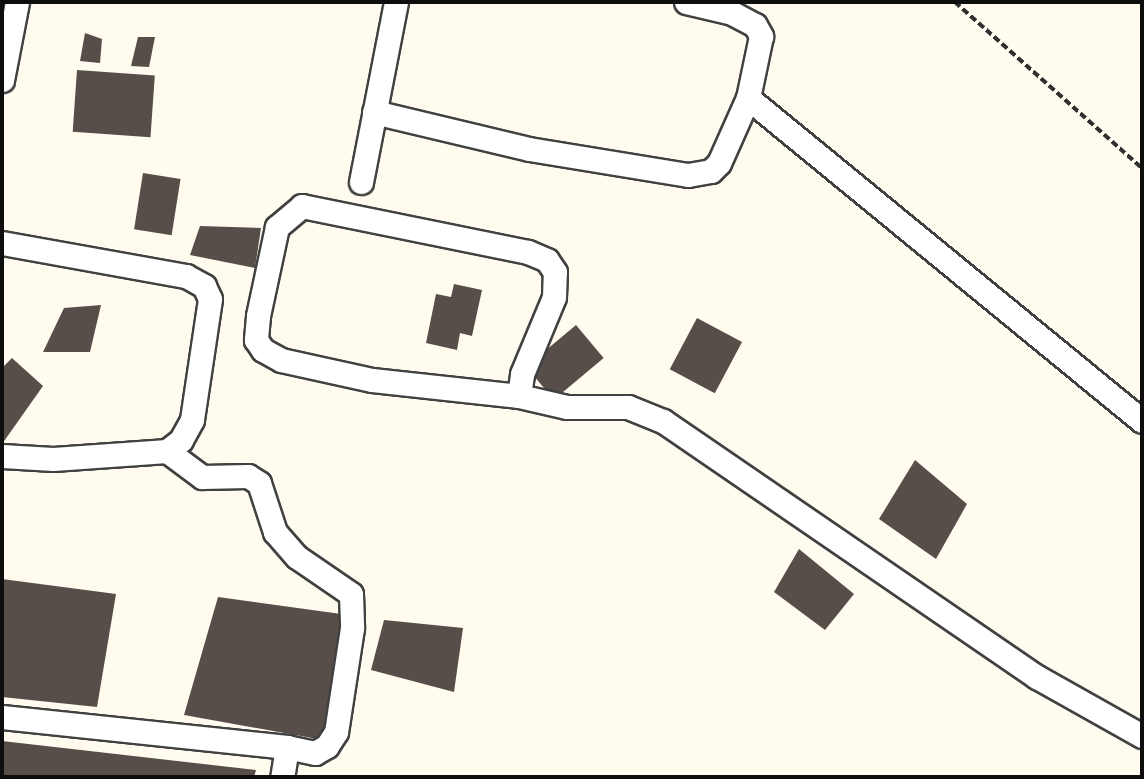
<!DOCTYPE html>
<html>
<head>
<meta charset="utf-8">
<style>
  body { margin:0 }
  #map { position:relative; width:1144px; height:779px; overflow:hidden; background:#fffbee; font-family:"IBM Plex Serif",serif }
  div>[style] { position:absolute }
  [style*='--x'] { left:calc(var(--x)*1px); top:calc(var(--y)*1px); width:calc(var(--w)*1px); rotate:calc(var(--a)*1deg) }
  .building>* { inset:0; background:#574e49; transform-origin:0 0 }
  .path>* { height:3.5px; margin-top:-1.75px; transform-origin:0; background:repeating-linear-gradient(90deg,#303030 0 7px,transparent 0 10.5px) }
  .roads { filter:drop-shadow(2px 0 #414141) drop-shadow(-2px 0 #414141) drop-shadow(0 2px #414141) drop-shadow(0 -2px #414141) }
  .minor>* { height:23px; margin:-11.5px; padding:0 11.5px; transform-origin:11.5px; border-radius:11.5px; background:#fff }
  span { translate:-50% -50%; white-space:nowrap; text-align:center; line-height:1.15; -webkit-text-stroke:7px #fff; paint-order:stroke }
  .frame { position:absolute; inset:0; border:4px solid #0e0e0e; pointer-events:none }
</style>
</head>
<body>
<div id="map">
  <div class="building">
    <div style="clip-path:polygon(85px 33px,102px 39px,100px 63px,80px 61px)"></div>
    <div style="clip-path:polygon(138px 37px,155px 37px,149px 67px,131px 66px)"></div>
    <div style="left:77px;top:70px;width:78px;height:62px;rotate:4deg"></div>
    <div style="left:143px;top:173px;width:38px;height:57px;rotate:9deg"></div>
    <div style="clip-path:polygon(200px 226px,261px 228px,255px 268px,190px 255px)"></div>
    <div style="clip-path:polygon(454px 284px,482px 290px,472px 336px,460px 333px,457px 350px,426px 343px,436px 294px,451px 297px)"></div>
    <div style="clip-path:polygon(101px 305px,90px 352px,43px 352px,64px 308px)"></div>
    <div style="left:697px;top:318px;width:51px;height:58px;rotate:28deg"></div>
    <div style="left:576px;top:325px;width:43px;height:65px;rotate:50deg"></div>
    <div style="clip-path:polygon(12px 358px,43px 386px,2px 444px,2px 368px)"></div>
    <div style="clip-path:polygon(915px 460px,967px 504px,936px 559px,879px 519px)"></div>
    <div style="clip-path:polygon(799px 549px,854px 594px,825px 630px,774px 592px)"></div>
    <div style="clip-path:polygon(2px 579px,116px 594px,97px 707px,2px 697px)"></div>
    <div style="clip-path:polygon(218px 597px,363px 617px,323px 740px,184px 715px)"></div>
    <div style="clip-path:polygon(384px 620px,463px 628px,454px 692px,371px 670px)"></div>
    <div style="clip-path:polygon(2px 741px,256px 770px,254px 777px,2px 777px)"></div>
  </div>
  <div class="path">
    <div style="--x:955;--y:2;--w:250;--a:41.6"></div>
  </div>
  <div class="roads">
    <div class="minor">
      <div style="--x:686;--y:2;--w:47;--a:13.4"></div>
      <div style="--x:732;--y:13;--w:26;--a:28"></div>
      <div style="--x:755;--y:25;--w:13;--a:61"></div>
      <div style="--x:761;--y:36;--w:63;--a:101.8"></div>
      <div style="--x:748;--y:98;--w:509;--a:39.34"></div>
      <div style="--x:2;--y:80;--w:79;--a:-79.1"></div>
      <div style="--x:374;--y:112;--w:159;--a:13.4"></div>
      <div style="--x:529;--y:149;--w:161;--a:9.3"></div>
      <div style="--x:688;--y:175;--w:23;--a:-10"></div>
      <div style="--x:711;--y:171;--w:11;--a:-45"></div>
      <div style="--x:719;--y:163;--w:71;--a:-66"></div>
      <div style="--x:361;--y:182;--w:183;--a:-79"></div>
      <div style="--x:2;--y:243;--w:187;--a:10.2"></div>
      <div style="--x:186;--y:276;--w:21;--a:29"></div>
      <div style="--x:204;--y:286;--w:14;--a:65"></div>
      <div style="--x:210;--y:299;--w:122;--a:98.5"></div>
      <div style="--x:192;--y:420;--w:23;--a:119"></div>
      <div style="--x:181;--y:440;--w:18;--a:142"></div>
      <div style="--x:167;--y:451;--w:114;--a:176"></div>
      <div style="--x:53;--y:459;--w:51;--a:-176.6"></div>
      <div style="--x:519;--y:396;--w:22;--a:-82"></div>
      <div style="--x:522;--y:374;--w:83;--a:-67.4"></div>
      <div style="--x:554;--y:297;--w:25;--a:-88"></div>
      <div style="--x:555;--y:272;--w:14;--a:-124"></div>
      <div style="--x:547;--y:260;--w:21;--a:-157"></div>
      <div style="--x:528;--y:252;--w:231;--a:-168.5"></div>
      <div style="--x:302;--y:206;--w:33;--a:140"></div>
      <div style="--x:277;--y:227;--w:91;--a:102.1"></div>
      <div style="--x:258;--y:316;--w:24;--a:95"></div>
      <div style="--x:256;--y:340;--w:12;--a:55"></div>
      <div style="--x:263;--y:350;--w:21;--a:29"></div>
      <div style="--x:281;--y:360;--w:93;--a:12.4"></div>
      <div style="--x:372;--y:380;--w:148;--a:6.2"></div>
      <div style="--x:519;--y:396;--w:49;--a:12.9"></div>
      <div style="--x:567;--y:407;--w:61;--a:0"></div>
      <div style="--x:628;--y:407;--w:38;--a:22"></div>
      <div style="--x:663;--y:421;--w:453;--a:34.4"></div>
      <div style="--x:1037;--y:677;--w:120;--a:29.3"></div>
      <div style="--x:167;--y:451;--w:44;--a:36.6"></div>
      <div style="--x:202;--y:477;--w:46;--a:-1.2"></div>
      <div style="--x:248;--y:476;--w:13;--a:32"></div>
      <div style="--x:259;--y:483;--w:52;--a:71.9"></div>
      <div style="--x:275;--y:532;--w:33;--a:49"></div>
      <div style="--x:297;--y:557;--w:65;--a:34.4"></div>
      <div style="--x:351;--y:594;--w:34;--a:88"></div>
      <div style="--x:352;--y:628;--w:105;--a:98.7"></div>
      <div style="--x:336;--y:732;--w:17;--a:123"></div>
      <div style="--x:327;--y:746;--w:14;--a:150"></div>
      <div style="--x:315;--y:753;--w:29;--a:-168"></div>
      <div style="--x:2;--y:717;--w:287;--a:6"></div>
      <div style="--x:287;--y:747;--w:30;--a:99"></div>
    </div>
  </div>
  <div class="frame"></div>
</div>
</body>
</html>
